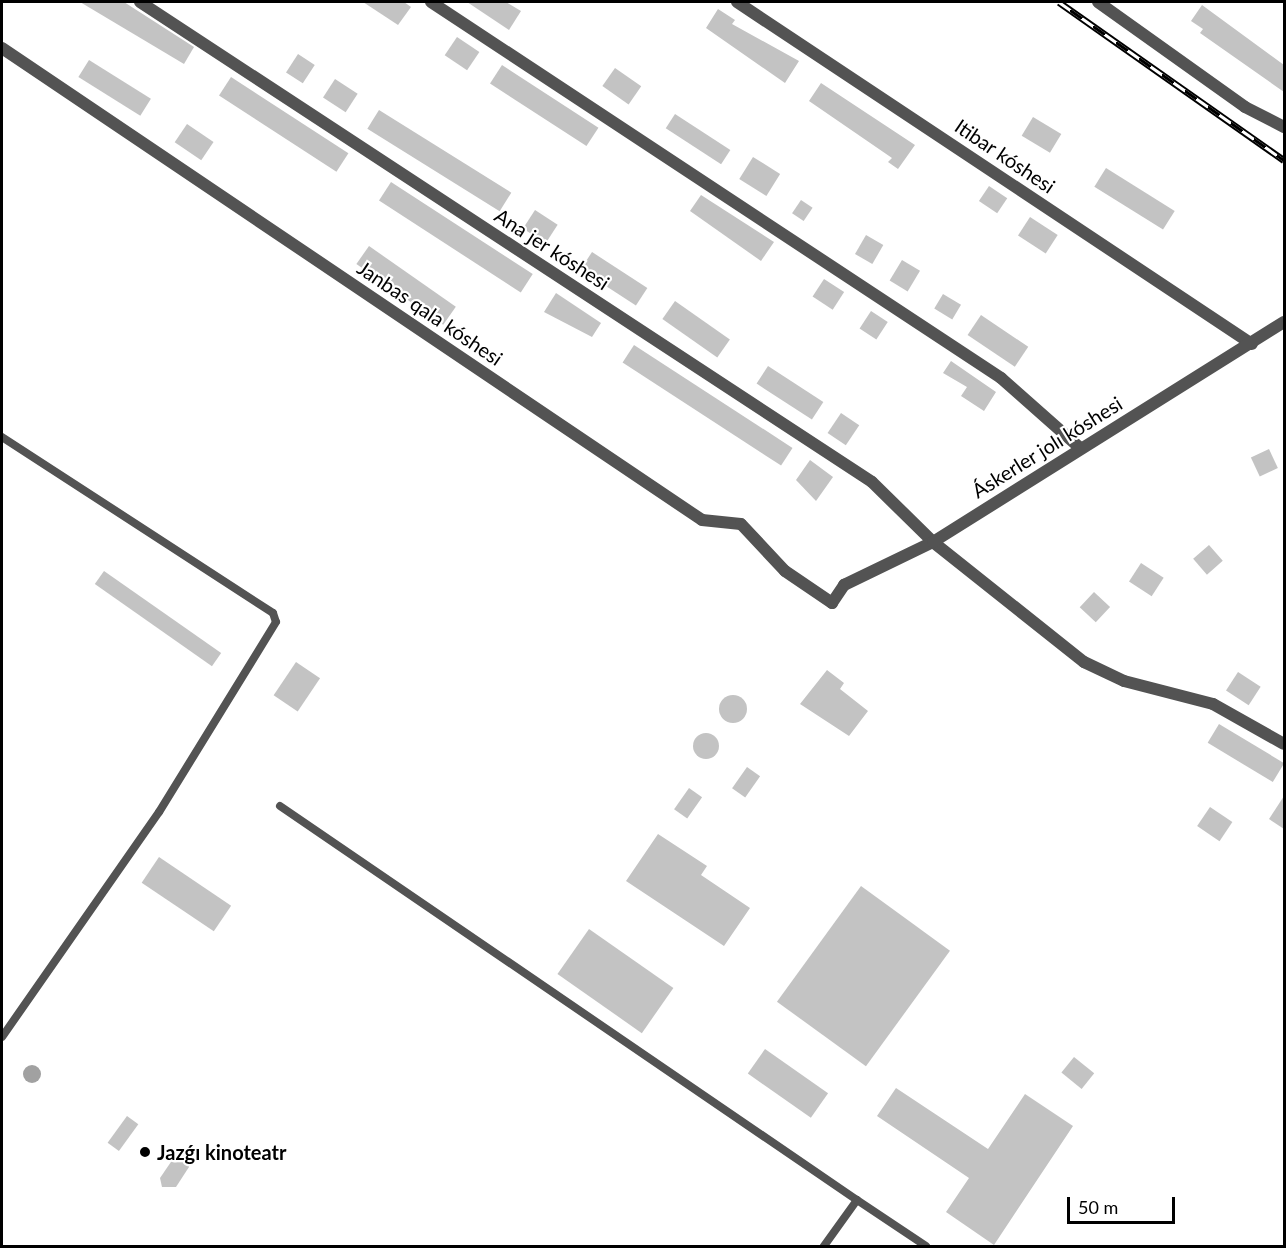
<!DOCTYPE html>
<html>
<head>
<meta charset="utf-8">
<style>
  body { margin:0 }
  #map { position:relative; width:1286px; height:1248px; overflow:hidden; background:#fff; font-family:Lato,sans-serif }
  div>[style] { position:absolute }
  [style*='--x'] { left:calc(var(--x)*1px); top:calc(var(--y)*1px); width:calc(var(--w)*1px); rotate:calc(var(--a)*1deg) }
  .water>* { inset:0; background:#a1a1a1 }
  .round { border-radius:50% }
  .building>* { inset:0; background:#c3c3c3; transform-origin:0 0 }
  .service>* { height:8px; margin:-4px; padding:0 4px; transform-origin:4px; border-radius:4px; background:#535353 }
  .minor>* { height:12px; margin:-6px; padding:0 6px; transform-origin:6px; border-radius:6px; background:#535353 }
  .rail>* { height:7px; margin-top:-3.5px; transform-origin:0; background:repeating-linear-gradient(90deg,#fff 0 14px,#000 0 28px); box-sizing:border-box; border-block:2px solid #000 }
  .dots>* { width:16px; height:16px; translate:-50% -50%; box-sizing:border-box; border:3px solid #fff; border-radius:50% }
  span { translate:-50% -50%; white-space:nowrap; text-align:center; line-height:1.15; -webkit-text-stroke:4.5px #fff; paint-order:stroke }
  .street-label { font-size:20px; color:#000 }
  .poi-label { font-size:20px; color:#000; font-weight:700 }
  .left { translate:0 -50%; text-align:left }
  .frame { position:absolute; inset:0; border:3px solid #000; pointer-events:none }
  .scale { position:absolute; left:1067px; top:1197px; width:108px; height:27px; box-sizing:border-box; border:3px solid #000; border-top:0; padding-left:8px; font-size:18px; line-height:21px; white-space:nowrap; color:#000; -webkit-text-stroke:4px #fff; paint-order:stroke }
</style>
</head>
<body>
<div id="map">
  <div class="water">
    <div class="round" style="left:23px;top:1065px;width:18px;height:18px"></div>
  </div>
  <div class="building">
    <div style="clip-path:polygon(80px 2px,124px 2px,194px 47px,184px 64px)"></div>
    <div style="clip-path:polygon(363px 2px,404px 2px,411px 7px,398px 25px)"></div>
    <div style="clip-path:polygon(467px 2px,506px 2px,521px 11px,509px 30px)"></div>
    <div style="clip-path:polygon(1202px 5px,1284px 65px,1284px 92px,1200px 33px,1203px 29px,1191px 21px)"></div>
    <div style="clip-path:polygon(718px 9px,735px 20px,732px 24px,799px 61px,785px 83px,706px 28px)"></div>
    <div style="left:457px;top:37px;width:27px;height:22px;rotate:34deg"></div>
    <div style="left:298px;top:54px;width:20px;height:22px;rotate:33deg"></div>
    <div style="left:89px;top:60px;width:73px;height:20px;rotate:32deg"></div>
    <div style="left:502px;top:65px;width:115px;height:22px;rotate:33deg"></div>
    <div style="left:615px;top:68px;width:32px;height:22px;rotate:35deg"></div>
    <div style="left:231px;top:77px;width:140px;height:22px;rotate:33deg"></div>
    <div style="left:335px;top:79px;width:27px;height:22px;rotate:33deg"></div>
    <div style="clip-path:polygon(821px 83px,915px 145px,898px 169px,888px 162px,892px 158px,809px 101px)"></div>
    <div style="left:379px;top:110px;width:156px;height:22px;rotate:32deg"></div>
    <div style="left:675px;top:114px;width:66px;height:17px;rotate:33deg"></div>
    <div style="left:1033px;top:117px;width:33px;height:22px;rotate:31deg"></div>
    <div style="left:187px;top:124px;width:32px;height:22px;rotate:34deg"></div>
    <div style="left:753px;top:157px;width:32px;height:26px;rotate:32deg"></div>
    <div style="left:1106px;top:168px;width:81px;height:22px;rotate:32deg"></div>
    <div style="left:391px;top:182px;width:169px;height:22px;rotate:33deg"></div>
    <div style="left:989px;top:186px;width:22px;height:18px;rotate:34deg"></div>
    <div style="clip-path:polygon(701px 195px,774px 242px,761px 261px,690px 211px)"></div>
    <div style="left:801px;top:200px;width:14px;height:16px;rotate:34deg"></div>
    <div style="left:535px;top:210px;width:27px;height:22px;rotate:33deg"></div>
    <div style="left:1030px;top:217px;width:33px;height:22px;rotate:33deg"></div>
    <div style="left:866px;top:235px;width:20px;height:22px;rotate:30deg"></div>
    <div style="left:369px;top:246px;width:106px;height:22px;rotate:35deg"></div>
    <div style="left:592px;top:252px;width:66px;height:21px;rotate:33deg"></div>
    <div style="left:902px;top:260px;width:21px;height:24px;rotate:31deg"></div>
    <div style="left:824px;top:279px;width:24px;height:21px;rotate:33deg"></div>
    <div style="clip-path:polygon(556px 293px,601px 323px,592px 337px,544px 312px)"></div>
    <div style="left:943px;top:294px;width:21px;height:17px;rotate:31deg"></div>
    <div style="left:675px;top:301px;width:67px;height:22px;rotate:35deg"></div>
    <div style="left:871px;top:311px;width:20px;height:21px;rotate:33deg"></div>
    <div style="left:981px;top:315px;width:57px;height:24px;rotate:34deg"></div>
    <div style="left:634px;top:345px;width:189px;height:21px;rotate:33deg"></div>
    <div style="clip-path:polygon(951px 361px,996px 392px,984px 411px,961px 396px,967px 387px,943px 373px)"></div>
    <div style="left:768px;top:366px;width:66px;height:21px;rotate:33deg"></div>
    <div style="left:841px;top:413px;width:22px;height:24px;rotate:34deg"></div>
    <div style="left:1269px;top:449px;width:21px;height:20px;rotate:65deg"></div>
    <div style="clip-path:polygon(810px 460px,833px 477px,816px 501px,796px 480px)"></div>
    <div style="left:1209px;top:545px;width:21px;height:21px;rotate:49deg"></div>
    <div style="left:1141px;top:563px;width:27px;height:22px;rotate:33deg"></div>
    <div style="left:104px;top:571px;width:143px;height:16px;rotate:35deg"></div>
    <div style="left:1094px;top:592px;width:22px;height:21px;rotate:43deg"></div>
    <div style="left:296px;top:662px;width:29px;height:40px;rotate:34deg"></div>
    <div style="clip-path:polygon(827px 670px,844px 683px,840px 689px,868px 711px,849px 736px,800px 704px)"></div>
    <div style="left:1238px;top:672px;width:27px;height:22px;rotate:33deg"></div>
    <div class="round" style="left:719px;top:695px;width:28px;height:28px"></div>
    <div style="left:1219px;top:724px;width:76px;height:22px;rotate:31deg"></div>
    <div class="round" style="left:693px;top:733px;width:26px;height:26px"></div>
    <div style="left:747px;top:767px;width:16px;height:26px;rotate:35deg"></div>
    <div style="left:689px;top:788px;width:16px;height:26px;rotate:35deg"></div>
    <div style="clip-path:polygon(1284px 796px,1284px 829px,1269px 819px)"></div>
    <div style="left:1210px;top:807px;width:27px;height:23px;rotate:34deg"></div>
    <div style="clip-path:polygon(658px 834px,707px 866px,701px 875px,750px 908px,724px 946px,626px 881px)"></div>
    <div style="left:159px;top:857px;width:87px;height:31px;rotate:34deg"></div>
    <div style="left:861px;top:886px;width:110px;height:143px;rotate:36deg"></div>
    <div style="left:589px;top:929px;width:103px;height:55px;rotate:35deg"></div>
    <div style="left:765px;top:1049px;width:77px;height:30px;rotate:35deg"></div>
    <div style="left:1074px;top:1057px;width:26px;height:20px;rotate:39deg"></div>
    <div style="clip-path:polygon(896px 1088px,988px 1149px,1025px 1094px,1073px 1126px,994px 1245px,946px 1212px,969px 1178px,877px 1116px)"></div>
    <div style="left:127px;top:1116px;width:14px;height:33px;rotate:36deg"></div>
    <div style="clip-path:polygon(186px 1153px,189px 1167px,176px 1187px,162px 1187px,160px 1178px,175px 1156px)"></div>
  </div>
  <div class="service">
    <div style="--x:2;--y:437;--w:323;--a:33"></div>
    <div style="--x:273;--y:613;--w:9;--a:72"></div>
    <div style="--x:276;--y:622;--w:223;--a:121.6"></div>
    <div style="--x:159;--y:812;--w:274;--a:124.9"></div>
    <div style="--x:280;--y:806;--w:699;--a:34.33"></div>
    <div style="--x:857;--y:1200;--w:57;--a:125.7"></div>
    <div style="--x:857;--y:1200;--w:83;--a:33.7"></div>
  </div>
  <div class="minor">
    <div style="--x:140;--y:2;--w:875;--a:33.25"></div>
    <div style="--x:872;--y:482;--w:86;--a:44.5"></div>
    <div style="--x:933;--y:542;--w:193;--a:38.5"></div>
    <div style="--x:1084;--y:662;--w:44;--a:25.4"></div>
    <div style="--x:1124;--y:681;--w:92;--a:14.5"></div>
    <div style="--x:1213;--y:704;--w:81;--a:29.4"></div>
    <div style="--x:431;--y:2;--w:683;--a:33.41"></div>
    <div style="--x:1001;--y:378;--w:106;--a:41.5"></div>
    <div style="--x:737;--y:2;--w:618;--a:33.59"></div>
    <div style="--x:1098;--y:2;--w:181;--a:35.5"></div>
    <div style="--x:1245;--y:107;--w:44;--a:27.1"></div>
    <div style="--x:2;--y:48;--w:844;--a:33.99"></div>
    <div style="--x:702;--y:520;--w:39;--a:6"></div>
    <div style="--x:741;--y:524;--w:64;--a:46.9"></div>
    <div style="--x:785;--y:571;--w:57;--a:34.2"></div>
    <div style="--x:832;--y:603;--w:22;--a:-56"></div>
    <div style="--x:844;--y:585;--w:99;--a:-25.8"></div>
    <div style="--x:933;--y:542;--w:414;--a:-32.1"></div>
  </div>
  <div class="rail">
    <div style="--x:1059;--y:2;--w:275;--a:35.1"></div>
  </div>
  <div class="dots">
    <div style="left:145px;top:1152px;background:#000"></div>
  </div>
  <div class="street-label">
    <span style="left:1005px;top:156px;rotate:34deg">Itibar kóshesi</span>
    <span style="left:552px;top:249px;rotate:33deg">Ana jer kóshesi</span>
    <span style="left:430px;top:313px;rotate:34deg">Janbas qala kóshesi</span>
    <span style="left:1047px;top:447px;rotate:-32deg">Áskerler jolı kóshesi</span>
  </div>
  <div class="poi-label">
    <span class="left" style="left:157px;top:1152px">Jazǵı kinoteatr</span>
  </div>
  <div class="frame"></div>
  <div class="scale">50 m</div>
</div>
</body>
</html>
